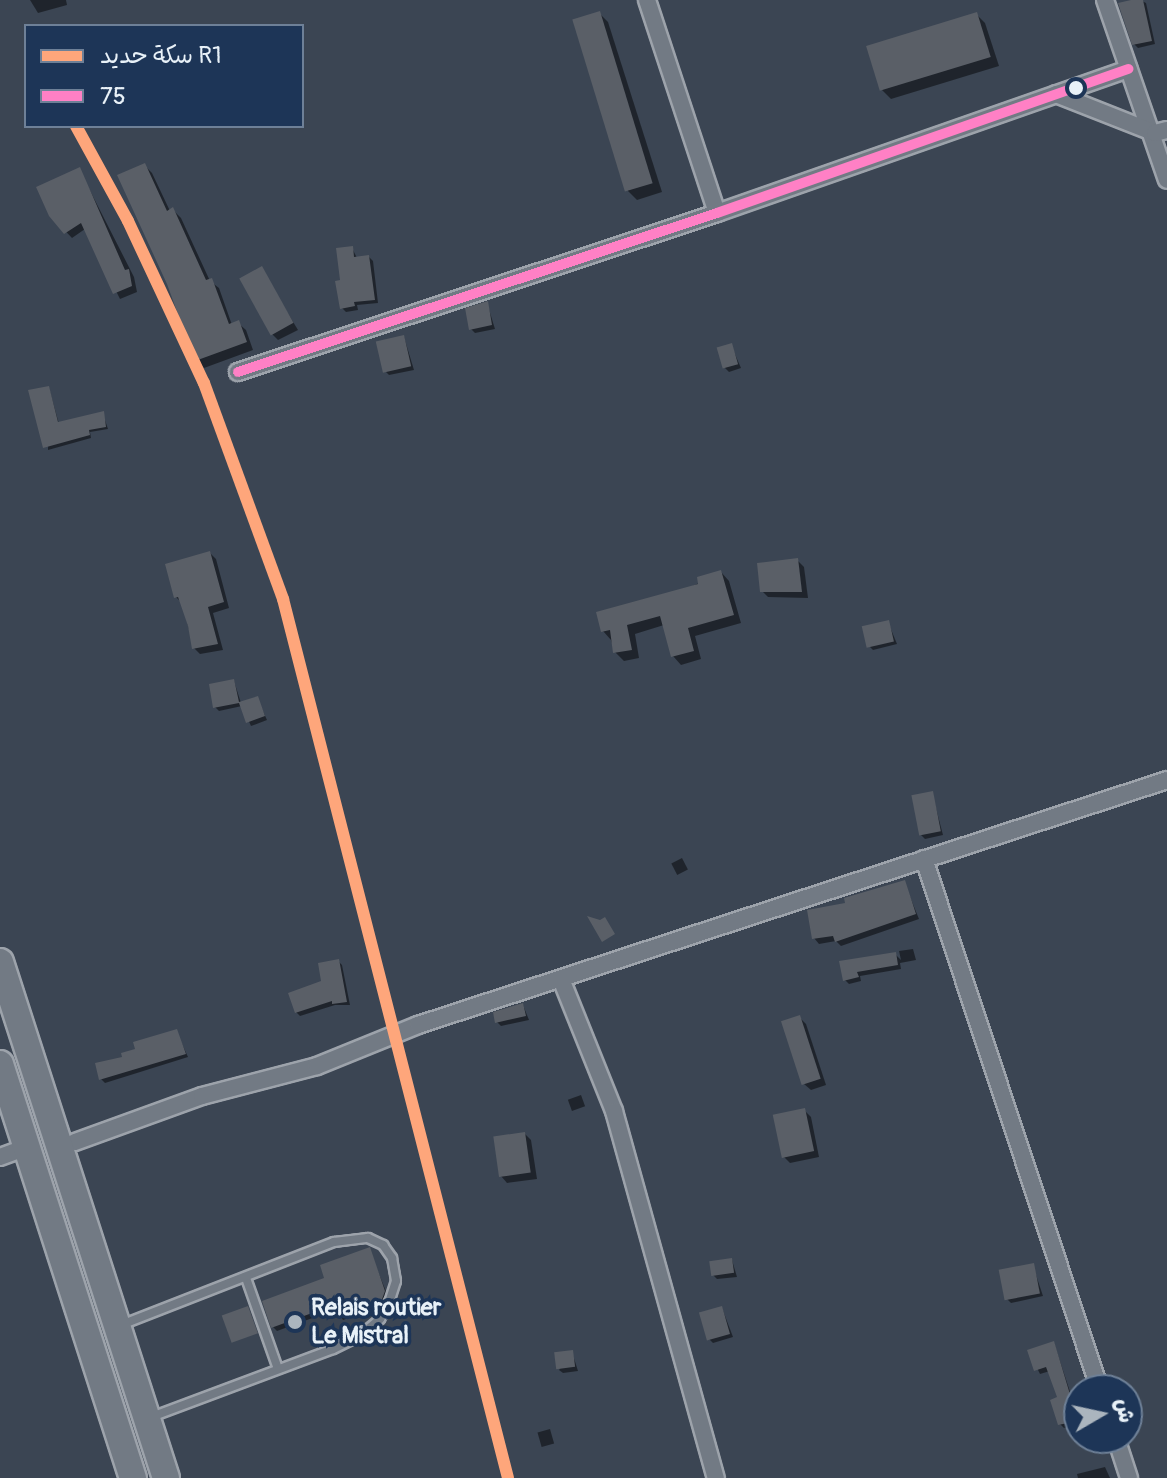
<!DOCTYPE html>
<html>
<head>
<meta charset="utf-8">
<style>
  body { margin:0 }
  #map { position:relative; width:1167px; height:1478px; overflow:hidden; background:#3b4553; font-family:Pangolin,"Playpen Sans Arabic",sans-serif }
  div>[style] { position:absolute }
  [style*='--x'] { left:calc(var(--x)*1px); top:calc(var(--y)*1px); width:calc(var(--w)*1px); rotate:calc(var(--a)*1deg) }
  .shadow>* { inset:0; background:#0007; transform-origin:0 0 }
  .building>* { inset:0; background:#5a5f67; transform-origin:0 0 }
  .roads { filter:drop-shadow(2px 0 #9da3ab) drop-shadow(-2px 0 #9da3ab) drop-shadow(0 2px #9da3ab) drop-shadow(0 -2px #9da3ab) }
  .service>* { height:8px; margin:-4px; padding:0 4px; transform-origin:4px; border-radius:4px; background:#727a84 }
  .minor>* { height:16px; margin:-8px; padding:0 8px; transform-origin:8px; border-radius:8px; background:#727a84 }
  .trunk>* { height:26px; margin:-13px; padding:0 13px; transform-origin:13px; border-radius:13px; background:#727a84 }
  .bus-1>* { height:10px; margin:-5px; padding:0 5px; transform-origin:5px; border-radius:5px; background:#ff80c5 }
  .rail-1>* { height:12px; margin:-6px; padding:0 6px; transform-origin:6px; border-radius:6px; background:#fea67b }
  .dots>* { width:22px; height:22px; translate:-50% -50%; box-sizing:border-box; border:4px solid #1d3557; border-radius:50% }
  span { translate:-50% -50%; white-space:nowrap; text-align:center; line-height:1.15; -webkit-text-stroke:7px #1d3557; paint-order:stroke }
  .poi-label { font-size:24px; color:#e8f1f8; font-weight:700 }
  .left { translate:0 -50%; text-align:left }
  .legend { position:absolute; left:24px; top:24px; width:280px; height:104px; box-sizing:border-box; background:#1d3557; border:2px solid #6e8097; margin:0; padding:10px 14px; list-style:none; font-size:24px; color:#e8f1f8 }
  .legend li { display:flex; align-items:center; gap:16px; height:40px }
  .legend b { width:40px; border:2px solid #6e8097 }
  .north { position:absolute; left:1063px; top:1374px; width:80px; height:80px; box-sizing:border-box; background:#1d3557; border:2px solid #6e8097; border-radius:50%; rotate:81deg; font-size:22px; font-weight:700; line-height:32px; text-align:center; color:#e8f1f8 }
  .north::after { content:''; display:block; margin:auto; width:28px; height:36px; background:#abb5be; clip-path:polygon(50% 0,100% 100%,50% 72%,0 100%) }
</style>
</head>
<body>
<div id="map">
  <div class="shadow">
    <div style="clip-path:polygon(30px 0,66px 0,67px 5px,38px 13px)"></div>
    <div style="clip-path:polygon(1140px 0,1146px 3px,1155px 44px,1138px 48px,1134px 44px)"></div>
    <div style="clip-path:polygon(599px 13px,608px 22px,662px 192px,637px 200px,628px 191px)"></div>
    <div style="clip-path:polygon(976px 14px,985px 23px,999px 66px,891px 99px,882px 90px)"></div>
    <div style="clip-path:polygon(144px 165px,152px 173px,170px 211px,173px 210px,181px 218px,210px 281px,219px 288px,232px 325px,238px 323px,246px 330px,253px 350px,204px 368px,196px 360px)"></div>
    <div style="clip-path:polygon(79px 169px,134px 277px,137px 292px,120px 299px,85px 229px,72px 238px,50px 215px)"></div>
    <div style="clip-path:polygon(352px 248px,357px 258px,369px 257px,373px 261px,378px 303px,357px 305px,358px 310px,346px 312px,342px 308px,342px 281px)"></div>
    <div style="clip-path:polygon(261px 269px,298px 330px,278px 340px,272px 334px)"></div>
    <div style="clip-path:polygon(487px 303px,495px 329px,475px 333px,471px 329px)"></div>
    <div style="clip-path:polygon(404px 337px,414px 370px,389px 375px,385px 371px)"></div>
    <div style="clip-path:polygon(731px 345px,741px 368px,729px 372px,725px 368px)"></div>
    <div style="clip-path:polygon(49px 388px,59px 424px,103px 414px,108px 429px,90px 432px,91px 438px,48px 450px)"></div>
    <div style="clip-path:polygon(210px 553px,216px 559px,229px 608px,213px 613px,223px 650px,200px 654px,194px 648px,182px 603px,176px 597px)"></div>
    <div style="clip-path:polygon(797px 560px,804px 567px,808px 598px,768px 597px,762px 591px)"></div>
    <div style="clip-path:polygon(721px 572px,729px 581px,741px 623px,695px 636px,701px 659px,681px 665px,673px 656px,664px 625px,635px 634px,639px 658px,624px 661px,615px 652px,611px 640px,603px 631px)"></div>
    <div style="clip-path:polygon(888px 622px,897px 644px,873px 650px,869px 646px)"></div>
    <div style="clip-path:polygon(234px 681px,241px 703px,257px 698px,267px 720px,251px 726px,242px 706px,219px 711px,215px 707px)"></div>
    <div style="clip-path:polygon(932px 793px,943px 835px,925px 839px,921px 835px)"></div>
    <div style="left:682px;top:858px;width:13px;height:12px;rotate:63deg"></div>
    <div style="clip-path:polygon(904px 882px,919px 919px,841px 946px,836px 941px,819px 944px,814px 938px,847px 904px)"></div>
    <div style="clip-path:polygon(913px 949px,916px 960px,900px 963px,901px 969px,860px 976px,861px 981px,849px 984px,845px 980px,841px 963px,895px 954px,901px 960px,899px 951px)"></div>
    <div style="clip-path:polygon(338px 961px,342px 965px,350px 1005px,335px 1005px,300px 1016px,296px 1012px)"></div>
    <div style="clip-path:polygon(523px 1005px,529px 1020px,501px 1026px,497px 1022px)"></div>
    <div style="clip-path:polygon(799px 1017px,806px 1024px,826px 1085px,811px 1090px,804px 1084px)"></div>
    <div style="clip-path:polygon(176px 1031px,188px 1057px,105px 1083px,101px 1079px)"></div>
    <div style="left:581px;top:1095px;width:12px;height:14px;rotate:70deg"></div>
    <div style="clip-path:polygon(804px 1110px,811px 1117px,819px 1157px,790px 1163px,784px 1157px)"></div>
    <div style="clip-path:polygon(525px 1134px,531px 1140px,537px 1179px,507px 1183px,501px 1176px)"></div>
    <div style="clip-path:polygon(369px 1250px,388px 1296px,384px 1306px,343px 1320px,337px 1309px,277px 1331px,273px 1327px,327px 1279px)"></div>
    <div style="clip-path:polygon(732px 1260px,737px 1277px,717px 1279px,713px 1275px)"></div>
    <div style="clip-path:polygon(1033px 1266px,1043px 1296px,1011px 1303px,1007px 1299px)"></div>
    <div style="clip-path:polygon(722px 1308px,733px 1337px,713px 1343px,709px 1339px)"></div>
    <div style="clip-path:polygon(1054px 1343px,1079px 1419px,1079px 1425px,1064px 1428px,1060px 1424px,1060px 1399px,1050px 1371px,1040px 1374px,1029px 1352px)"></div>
    <div style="clip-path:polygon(572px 1352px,578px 1371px,563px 1373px,559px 1370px)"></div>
    <div style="left:550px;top:1429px;width:15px;height:13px;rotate:74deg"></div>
    <div style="clip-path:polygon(1105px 1467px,1110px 1478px,1078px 1478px,1077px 1474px)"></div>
  </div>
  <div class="building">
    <div style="clip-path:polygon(1131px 0,1143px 0,1152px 41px,1132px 45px,1118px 3px)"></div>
    <div style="left:600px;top:11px;width:180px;height:29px;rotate:73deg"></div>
    <div style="left:977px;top:12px;width:47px;height:116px;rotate:73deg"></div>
    <div style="clip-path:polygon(145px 163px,167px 211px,173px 207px,206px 280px,212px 278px,229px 324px,239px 320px,247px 342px,195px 361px,167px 284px,117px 175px)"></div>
    <div style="clip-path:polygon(80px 167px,125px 270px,129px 269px,132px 286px,113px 294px,81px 223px,64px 234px,49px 216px,36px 187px)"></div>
    <div style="clip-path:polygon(353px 246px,354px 257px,369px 255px,375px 300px,354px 302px,355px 306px,340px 309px,335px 281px,340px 280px,336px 248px)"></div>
    <div style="left:262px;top:266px;width:65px;height:26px;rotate:61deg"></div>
    <div style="clip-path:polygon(488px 301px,492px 325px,469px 330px,465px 308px)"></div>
    <div style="left:404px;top:335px;width:32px;height:29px;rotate:77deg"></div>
    <div style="left:732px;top:343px;width:22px;height:16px;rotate:74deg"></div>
    <div style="clip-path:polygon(49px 386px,58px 422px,104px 411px,106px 427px,89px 430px,90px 435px,43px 448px,28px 390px)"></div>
    <div style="clip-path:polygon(210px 551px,224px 602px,208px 607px,218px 644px,192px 649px,188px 626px,178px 597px,174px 598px,165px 564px)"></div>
    <div style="clip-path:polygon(798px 558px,802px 592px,760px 592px,757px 563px)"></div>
    <div style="clip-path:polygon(721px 570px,734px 615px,688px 628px,694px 651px,671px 657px,660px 616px,627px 625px,632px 650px,613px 653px,610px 630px,601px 632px,596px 612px,698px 584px,697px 577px)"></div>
    <div style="left:889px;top:620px;width:22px;height:28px;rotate:77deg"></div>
    <div style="clip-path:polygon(234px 679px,239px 702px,258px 696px,265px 716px,246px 723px,239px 703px,213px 708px,209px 684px)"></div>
    <div style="left:933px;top:791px;width:41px;height:22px;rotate:79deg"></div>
    <div style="clip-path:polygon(905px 880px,916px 914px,835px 942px,833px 936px,812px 939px,807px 910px,845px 903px,844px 898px)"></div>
    <div style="clip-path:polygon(587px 916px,600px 920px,605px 917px,615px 934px,602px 942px)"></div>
    <div style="clip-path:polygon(896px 952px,898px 965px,857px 972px,859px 977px,843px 981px,839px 961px)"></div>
    <div style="clip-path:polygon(339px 959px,347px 1002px,332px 1004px,332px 1001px,295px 1013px,288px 993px,321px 981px,318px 963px)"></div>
    <div style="clip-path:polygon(523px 1003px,526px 1016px,495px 1023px,493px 1012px)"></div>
    <div style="left:800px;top:1015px;width:67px;height:20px;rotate:72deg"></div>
    <div style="clip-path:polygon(177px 1029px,186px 1054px,99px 1080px,95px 1063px,122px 1057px,121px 1053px,135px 1049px,133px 1042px)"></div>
    <div style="left:805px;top:1108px;width:44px;height:33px;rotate:78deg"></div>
    <div style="left:525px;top:1132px;width:41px;height:32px;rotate:82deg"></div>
    <div style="clip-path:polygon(370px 1247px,385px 1291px,381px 1302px,338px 1317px,334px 1305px,271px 1328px,262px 1301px,324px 1278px,320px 1265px)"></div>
    <div style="left:732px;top:1258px;width:15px;height:23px;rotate:82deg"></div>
    <div style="left:1034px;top:1263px;width:31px;height:36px;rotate:79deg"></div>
    <div style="left:248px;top:1306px;width:29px;height:28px;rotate:70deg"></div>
    <div style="left:722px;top:1306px;width:29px;height:24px;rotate:74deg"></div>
    <div style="clip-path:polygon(1054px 1341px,1078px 1421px,1058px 1425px,1050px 1400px,1057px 1397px,1046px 1367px,1034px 1371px,1027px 1350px)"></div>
    <div style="left:573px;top:1350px;width:17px;height:19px;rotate:83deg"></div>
  </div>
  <div class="roads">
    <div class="service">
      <div style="--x:246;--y:1278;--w:96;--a:70.6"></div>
      <div style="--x:121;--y:1325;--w:229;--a:-21.3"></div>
      <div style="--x:334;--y:1242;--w:34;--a:-7"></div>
      <div style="--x:368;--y:1238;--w:17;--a:25"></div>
      <div style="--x:383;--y:1245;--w:16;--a:55"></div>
      <div style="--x:392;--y:1258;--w:23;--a:80"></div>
      <div style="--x:396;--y:1281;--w:22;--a:108"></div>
      <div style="--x:389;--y:1302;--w:19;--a:118"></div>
      <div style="--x:380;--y:1319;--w:26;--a:140"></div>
      <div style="--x:360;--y:1336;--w:30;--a:154"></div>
      <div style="--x:333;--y:1349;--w:194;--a:159.5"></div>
    </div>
    <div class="minor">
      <div style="--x:647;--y:0;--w:224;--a:71.8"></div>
      <div style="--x:1105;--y:0;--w:190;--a:71"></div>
      <div style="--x:1056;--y:94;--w:106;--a:21.5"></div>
      <div style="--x:1155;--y:133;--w:12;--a:-14"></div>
      <div style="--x:238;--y:372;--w:505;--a:-18.36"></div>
      <div style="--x:717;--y:213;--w:436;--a:-19.3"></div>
      <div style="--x:924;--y:859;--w:559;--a:71.66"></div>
      <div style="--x:561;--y:979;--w:142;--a:68.1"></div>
      <div style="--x:614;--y:1111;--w:381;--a:74.5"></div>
      <div style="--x:75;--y:1142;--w:135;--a:-19.9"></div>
      <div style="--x:202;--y:1096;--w:119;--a:-14.6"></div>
      <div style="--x:317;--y:1066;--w:109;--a:-22.1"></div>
      <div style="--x:418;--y:1025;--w:788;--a:-18.11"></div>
      <div style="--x:0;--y:1157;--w:29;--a:-20"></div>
      <div style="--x:1116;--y:1438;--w:42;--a:72"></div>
    </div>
    <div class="trunk">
      <div style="--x:0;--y:962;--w:542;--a:72.17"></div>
      <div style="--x:0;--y:1064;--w:435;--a:72.2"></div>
    </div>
  </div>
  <div class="bus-1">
    <div style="--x:238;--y:372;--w:505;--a:-18.36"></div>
    <div style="--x:717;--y:213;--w:436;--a:-19.3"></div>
  </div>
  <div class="rail-1">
    <div style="--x:76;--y:126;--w:108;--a:61.3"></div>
    <div style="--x:128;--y:221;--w:179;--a:64.9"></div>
    <div style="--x:204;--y:383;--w:230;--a:69.9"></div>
    <div style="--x:283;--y:599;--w:907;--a:75.64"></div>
  </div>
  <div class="dots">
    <div style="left:1076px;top:88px;background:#e8f1f8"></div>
    <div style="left:295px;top:1322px;background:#abb5be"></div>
  </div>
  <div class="poi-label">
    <span class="left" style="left:311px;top:1322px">Relais routier<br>Le Mistral</span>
  </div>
  <ul class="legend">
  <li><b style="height:10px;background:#fea67b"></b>سكة حديد R1</li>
  <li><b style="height:10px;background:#ff80c5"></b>75</li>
  </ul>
  <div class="north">ش</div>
</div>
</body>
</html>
